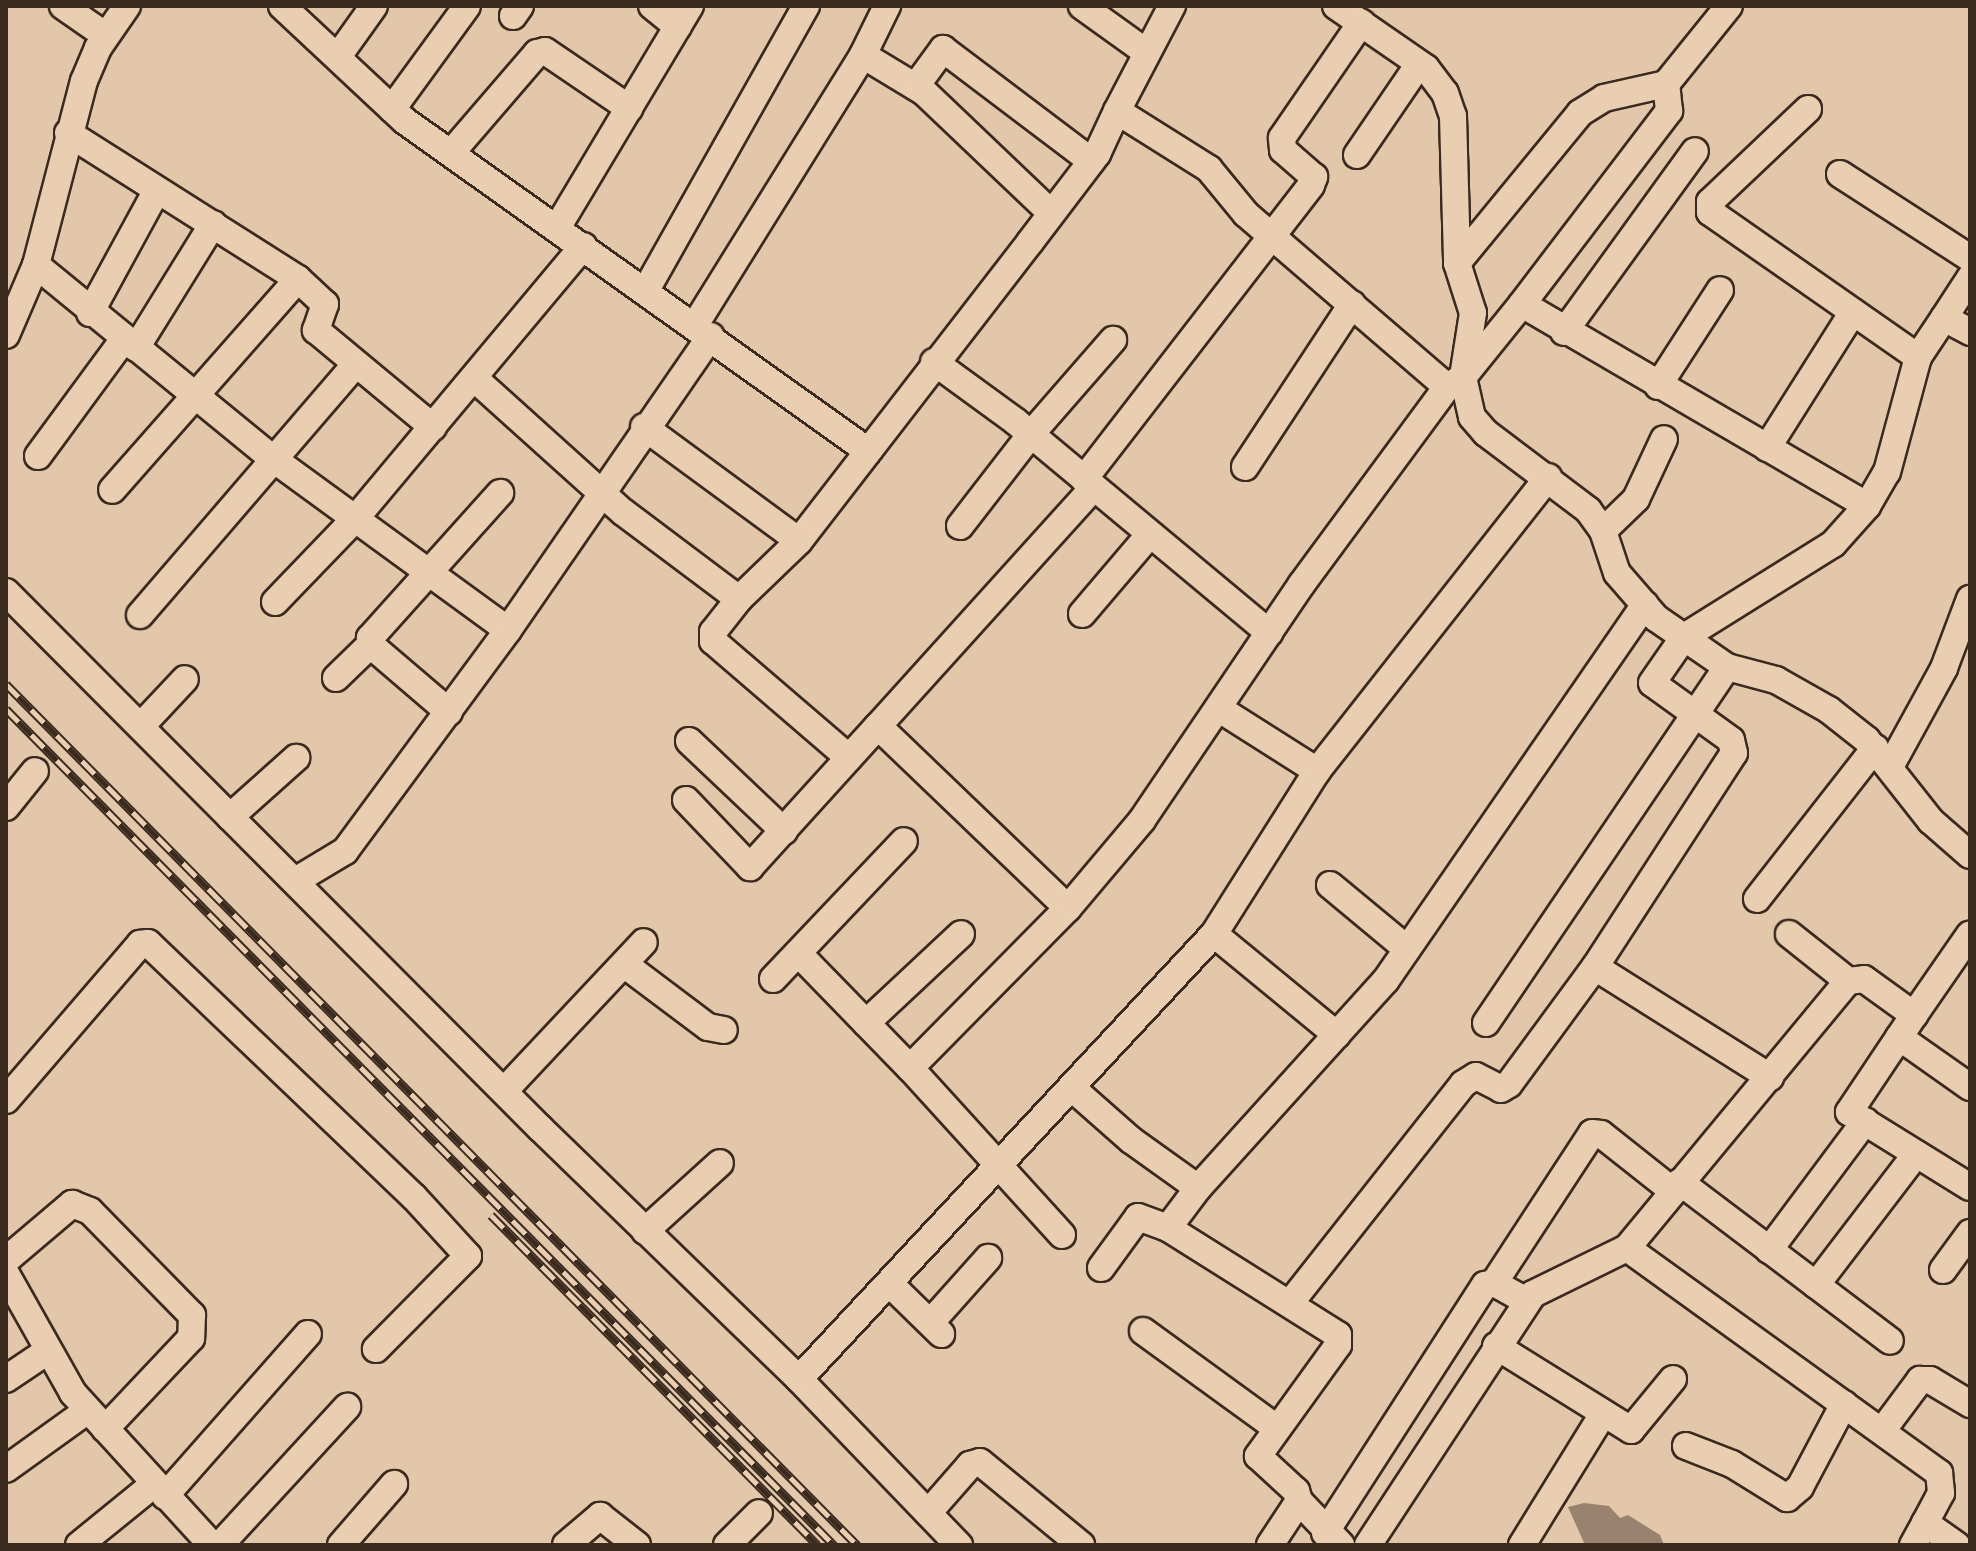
<!DOCTYPE html>
<html>
<head>
<meta charset="utf-8">
<style>
  body { margin:0 }
  #map { position:relative; width:1976px; height:1551px; overflow:hidden; background:#e2c7ab; font-family:"Playpen Sans",sans-serif }
  div>[style] { position:absolute }
  [style*='--x'] { left:calc(var(--x)*1px); top:calc(var(--y)*1px); width:calc(var(--w)*1px); rotate:calc(var(--a)*1deg) }
  .water>* { inset:0; background:#9a836e }
  .roads { filter:drop-shadow(2px 0 #3b2a1e) drop-shadow(-2px 0 #3b2a1e) drop-shadow(0 2px #3b2a1e) drop-shadow(0 -2px #3b2a1e) }
  .minor>* { height:26px; margin:-13px; padding:0 13px; transform-origin:13px; border-radius:13px; background:#e9ceb1 }
  .rail>* { height:9px; margin-top:-4.5px; transform-origin:0; background:repeating-linear-gradient(90deg,#e9ceb1 0 18px,#3b2a1e 0 36px); box-sizing:border-box; border-block:2px solid #3b2a1e }
  span { translate:-50% -50%; white-space:nowrap; text-align:center; line-height:1.15; -webkit-text-stroke:7px #e9ceb1; paint-order:stroke }
  .frame { position:absolute; inset:0; border:8px solid #3b2a1e; pointer-events:none }
</style>
</head>
<body>
<div id="map">
  <div class="water">
    <div style="clip-path:polygon(1584px 1503px,1609px 1506px,1620px 1518px,1628px 1515px,1660px 1535px,1664px 1545px,1585px 1545px,1568px 1507px)"></div>
  </div>
  <div class="roads">
    <div class="minor">
      <div style="--x:63;--y:6;--w:52;--a:34.9"></div>
      <div style="--x:282;--y:6;--w:168;--a:43.1"></div>
      <div style="--x:405;--y:121;--w:569;--a:35.48"></div>
      <div style="--x:652;--y:6;--w:33;--a:39"></div>
      <div style="--x:1082;--y:6;--w:79;--a:35.7"></div>
      <div style="--x:1336;--y:6;--w:109;--a:34.6"></div>
      <div style="--x:1426;--y:68;--w:31;--a:53"></div>
      <div style="--x:1445;--y:93;--w:24;--a:71"></div>
      <div style="--x:1453;--y:116;--w:147;--a:88.4"></div>
      <div style="--x:1457;--y:263;--w:52;--a:72.3"></div>
      <div style="--x:1473;--y:313;--w:65;--a:98.9"></div>
      <div style="--x:1463;--y:377;--w:41;--a:77.3"></div>
      <div style="--x:1472;--y:417;--w:21;--a:49"></div>
      <div style="--x:1486;--y:433;--w:128;--a:37"></div>
      <div style="--x:1588;--y:510;--w:26;--a:54"></div>
      <div style="--x:1603;--y:531;--w:44;--a:71.6"></div>
      <div style="--x:1617;--y:573;--w:60;--a:49.1"></div>
      <div style="--x:1656;--y:618;--w:86;--a:34.6"></div>
      <div style="--x:1727;--y:667;--w:51;--a:14.9"></div>
      <div style="--x:1776;--y:680;--w:61;--a:29.5"></div>
      <div style="--x:1829;--y:710;--w:48;--a:38.3"></div>
      <div style="--x:1867;--y:740;--w:103;--a:51.7"></div>
      <div style="--x:1931;--y:821;--w:52;--a:41.1"></div>
      <div style="--x:513;--y:16;--w:12;--a:-55"></div>
      <div style="--x:339;--y:55;--w:60;--a:-54.5"></div>
      <div style="--x:863;--y:55;--w:55;--a:-63.9"></div>
      <div style="--x:916;--y:86;--w:46;--a:-53.9"></div>
      <div style="--x:943;--y:49;--w:186;--a:37.1"></div>
      <div style="--x:392;--y:109;--w:127;--a:-53.9"></div>
      <div style="--x:1808;--y:109;--w:135;--a:136.5"></div>
      <div style="--x:1710;--y:202;--w:10;--a:90"></div>
      <div style="--x:1710;--y:212;--w:254;--a:34.9"></div>
      <div style="--x:1117;--y:111;--w:119;--a:-62.4"></div>
      <div style="--x:68;--y:133;--w:272;--a:32.4"></div>
      <div style="--x:298;--y:279;--w:281;--a:131.4"></div>
      <div style="--x:451;--y:153;--w:132;--a:-49.3"></div>
      <div style="--x:537;--y:53;--w:8;--a:-14"></div>
      <div style="--x:545;--y:51;--w:102;--a:34.2"></div>
      <div style="--x:1357;--y:155;--w:110;--a:-55.7"></div>
      <div style="--x:1840;--y:174;--w:155;--a:32.9"></div>
      <div style="--x:557;--y:228;--w:259;--a:-59.1"></div>
      <div style="--x:1457;--y:263;--w:194;--a:-50.6"></div>
      <div style="--x:1580;--y:113;--w:28;--a:-32"></div>
      <div style="--x:1604;--y:98;--w:64;--a:-12.7"></div>
      <div style="--x:1666;--y:84;--w:100;--a:-51.1"></div>
      <div style="--x:36;--y:265;--w:305;--a:39.3"></div>
      <div style="--x:272;--y:458;--w:292;--a:36.1"></div>
      <div style="--x:508;--y:630;--w:275;--a:126.4"></div>
      <div style="--x:345;--y:851;--w:58;--a:149"></div>
      <div style="--x:298;--y:279;--w:37;--a:43"></div>
      <div style="--x:325;--y:304;--w:28;--a:109"></div>
      <div style="--x:316;--y:330;--w:152;--a:39.7"></div>
      <div style="--x:646;--y:290;--w:326;--a:-60.6"></div>
      <div style="--x:1522;--y:304;--w:243;--a:-52.7"></div>
      <div style="--x:1669;--y:111;--w:27;--a:-96"></div>
      <div style="--x:90;--y:313;--w:140;--a:-61.4"></div>
      <div style="--x:1944;--y:318;--w:48;--a:-57"></div>
      <div style="--x:695;--y:325;--w:318;--a:-58.1"></div>
      <div style="--x:863;--y:55;--w:71;--a:31.2"></div>
      <div style="--x:924;--y:92;--w:175;--a:43.6"></div>
      <div style="--x:1564;--y:332;--w:223;--a:-54.1"></div>
      <div style="--x:6;--y:335;--w:76;--a:-66.8"></div>
      <div style="--x:36;--y:265;--w:190;--a:-75.4"></div>
      <div style="--x:84;--y:81;--w:36;--a:-67"></div>
      <div style="--x:98;--y:48;--w:51;--a:-55.4"></div>
      <div style="--x:136;--y:348;--w:146;--a:-58.2"></div>
      <div style="--x:934;--y:362;--w:100;--a:36.1"></div>
      <div style="--x:1015;--y:421;--w:331;--a:39.8"></div>
      <div style="--x:474;--y:378;--w:200;--a:42"></div>
      <div style="--x:623;--y:512;--w:145;--a:36.9"></div>
      <div style="--x:739;--y:599;--w:83;--a:-44"></div>
      <div style="--x:799;--y:541;--w:378;--a:-52.3"></div>
      <div style="--x:1030;--y:242;--w:111;--a:-52.7"></div>
      <div style="--x:1097;--y:154;--w:47;--a:-65.1"></div>
      <div style="--x:1117;--y:111;--w:109;--a:32.2"></div>
      <div style="--x:1209;--y:169;--w:58;--a:50.6"></div>
      <div style="--x:1246;--y:214;--w:265;--a:40.7"></div>
      <div style="--x:1658;--y:386;--w:114;--a:-57.1"></div>
      <div style="--x:644;--y:427;--w:192;--a:36.3"></div>
      <div style="--x:1767;--y:448;--w:161;--a:-57.7"></div>
      <div style="--x:38;--y:456;--w:145;--a:-53.7"></div>
      <div style="--x:1245;--y:467;--w:195;--a:-56.7"></div>
      <div style="--x:1084;--y:479;--w:371;--a:-52.3"></div>
      <div style="--x:1311;--y:185;--w:9;--a:-69"></div>
      <div style="--x:1314;--y:177;--w:41;--a:-138.9"></div>
      <div style="--x:1283;--y:150;--w:12;--a:-95"></div>
      <div style="--x:1282;--y:138;--w:140;--a:-55.5"></div>
      <div style="--x:960;--y:526;--w:116;--a:-52.3"></div>
      <div style="--x:1031;--y:434;--w:125;--a:-48.9"></div>
      <div style="--x:1603;--y:531;--w:46;--a:-44.1"></div>
      <div style="--x:1636;--y:499;--w:66;--a:-65"></div>
      <div style="--x:6;--y:592;--w:757;--a:45.11"></div>
      <div style="--x:540;--y:1128;--w:361;--a:44.1"></div>
      <div style="--x:799;--y:1379;--w:231;--a:46.1"></div>
      <div style="--x:739;--y:599;--w:42;--a:128.2"></div>
      <div style="--x:713;--y:632;--w:9;--a:90"></div>
      <div style="--x:713;--y:641;--w:179;--a:40.7"></div>
      <div style="--x:275;--y:602;--w:115;--a:-46.1"></div>
      <div style="--x:355;--y:519;--w:356;--a:-50.1"></div>
      <div style="--x:1082;--y:614;--w:105;--a:-49.6"></div>
      <div style="--x:140;--y:615;--w:330;--a:-49.3"></div>
      <div style="--x:508;--y:630;--w:357;--a:-55.4"></div>
      <div style="--x:336;--y:678;--w:49;--a:-44.2"></div>
      <div style="--x:1221;--y:710;--w:114;--a:32.4"></div>
      <div style="--x:449;--y:712;--w:99;--a:-139.5"></div>
      <div style="--x:374;--y:648;--w:11;--a:-112"></div>
      <div style="--x:370;--y:638;--w:195;--a:-48.1"></div>
      <div style="--x:141;--y:726;--w:64;--a:-46.9"></div>
      <div style="--x:878;--y:726;--w:322;--a:-47.9"></div>
      <div style="--x:689;--y:741;--w:131;--a:43.5"></div>
      <div style="--x:1891;--y:765;--w:111;--a:-61.3"></div>
      <div style="--x:1944;--y:668;--w:74;--a:-69.4"></div>
      <div style="--x:686;--y:800;--w:93;--a:46.3"></div>
      <div style="--x:750;--y:867;--w:190;--a:-47.8"></div>
      <div style="--x:878;--y:726;--w:263;--a:43.8"></div>
      <div style="--x:6;--y:807;--w:46;--a:-51.1"></div>
      <div style="--x:230;--y:817;--w:89;--a:-41.8"></div>
      <div style="--x:1330;--y:885;--w:100;--a:39.7"></div>
      <div style="--x:1757;--y:899;--w:192;--a:-52"></div>
      <div style="--x:1214;--y:934;--w:159;--a:39.4"></div>
      <div style="--x:1789;--y:934;--w:75;--a:38.5"></div>
      <div style="--x:798;--y:953;--w:161;--a:45.8"></div>
      <div style="--x:624;--y:964;--w:105;--a:36.9"></div>
      <div style="--x:708;--y:1027;--w:16;--a:11"></div>
      <div style="--x:1595;--y:967;--w:207;--a:32.2"></div>
      <div style="--x:773;--y:979;--w:190;--a:-46.5"></div>
      <div style="--x:1914;--y:1015;--w:117;--a:123.8"></div>
      <div style="--x:1849;--y:1112;--w:142;--a:31.8"></div>
      <div style="--x:866;--y:1023;--w:130;--a:-43.1"></div>
      <div style="--x:1486;--y:1023;--w:430;--a:-55.9"></div>
      <div style="--x:1899;--y:1037;--w:87;--a:35.2"></div>
      <div style="--x:1072;--y:1088;--w:79;--a:41.4"></div>
      <div style="--x:1131;--y:1140;--w:82;--a:35.6"></div>
      <div style="--x:1198;--y:1188;--w:280;--a:-47.9"></div>
      <div style="--x:1386;--y:980;--w:456;--a:-55.4"></div>
      <div style="--x:504;--y:1091;--w:204;--a:-46.8"></div>
      <div style="--x:6;--y:1100;--w:206;--a:-49.3"></div>
      <div style="--x:140;--y:944;--w:8;--a:-7"></div>
      <div style="--x:148;--y:943;--w:368;--a:43.7"></div>
      <div style="--x:414;--y:1197;--w:80;--a:47.5"></div>
      <div style="--x:468;--y:1256;--w:131;--a:134.7"></div>
      <div style="--x:1680;--y:1182;--w:263;--a:37.1"></div>
      <div style="--x:1198;--y:1188;--w:50;--a:126.9"></div>
      <div style="--x:1168;--y:1228;--w:201;--a:32.2"></div>
      <div style="--x:1338;--y:1335;--w:10;--a:90"></div>
      <div style="--x:1338;--y:1345;--w:137;--a:125.8"></div>
      <div style="--x:1258;--y:1456;--w:52;--a:42.6"></div>
      <div style="--x:1296;--y:1491;--w:10;--a:73"></div>
      <div style="--x:645;--y:1231;--w:101;--a:-42.2"></div>
      <div style="--x:1062;--y:1235;--w:226;--a:-132.3"></div>
      <div style="--x:910;--y:1068;--w:225;--a:-45.4"></div>
      <div style="--x:1068;--y:908;--w:115;--a:-49.9"></div>
      <div style="--x:1142;--y:820;--w:284;--a:-55.9"></div>
      <div style="--x:1301;--y:585;--w:246;--a:-53.6"></div>
      <div style="--x:1447;--y:387;--w:19;--a:-32"></div>
      <div style="--x:1463;--y:377;--w:94;--a:-51.1"></div>
      <div style="--x:1522;--y:304;--w:400;--a:30.3"></div>
      <div style="--x:1627;--y:1248;--w:385;--a:35.8"></div>
      <div style="--x:1939;--y:1473;--w:20;--a:84"></div>
      <div style="--x:1941;--y:1493;--w:34;--a:118"></div>
      <div style="--x:1769;--y:1250;--w:161;--a:-53.3"></div>
      <div style="--x:6;--y:1260;--w:87;--a:-40.3"></div>
      <div style="--x:72;--y:1204;--w:19;--a:21"></div>
      <div style="--x:90;--y:1211;--w:146;--a:45.6"></div>
      <div style="--x:192;--y:1315;--w:23;--a:92"></div>
      <div style="--x:191;--y:1338;--w:125;--a:133.4"></div>
      <div style="--x:1101;--y:1268;--w:63;--a:-54"></div>
      <div style="--x:1138;--y:1217;--w:32;--a:20"></div>
      <div style="--x:1943;--y:1270;--w:46;--a:-53.9"></div>
      <div style="--x:6;--y:1274;--w:137;--a:60.6"></div>
      <div style="--x:73;--y:1393;--w:206;--a:47.6"></div>
      <div style="--x:889;--y:1283;--w:73;--a:44.4"></div>
      <div style="--x:1494;--y:1283;--w:179;--a:-56.8"></div>
      <div style="--x:1592;--y:1133;--w:9;--a:6"></div>
      <div style="--x:1601;--y:1134;--w:92;--a:38.4"></div>
      <div style="--x:1816;--y:1285;--w:165;--a:-52.6"></div>
      <div style="--x:1291;--y:1302;--w:278;--a:-51.7"></div>
      <div style="--x:1463;--y:1084;--w:15;--a:-32"></div>
      <div style="--x:1476;--y:1076;--w:28;--a:27"></div>
      <div style="--x:1501;--y:1089;--w:9;--a:-32"></div>
      <div style="--x:1509;--y:1084;--w:145;--a:-53.7"></div>
      <div style="--x:1595;--y:967;--w:255;--a:-57"></div>
      <div style="--x:1734;--y:753;--w:13;--a:-103"></div>
      <div style="--x:1731;--y:740;--w:97;--a:-144.2"></div>
      <div style="--x:1652;--y:683;--w:56;--a:-55.2"></div>
      <div style="--x:1684;--y:637;--w:176;--a:-32"></div>
      <div style="--x:1833;--y:544;--w:51;--a:-48.2"></div>
      <div style="--x:1867;--y:506;--w:39;--a:-60"></div>
      <div style="--x:1887;--y:472;--w:119;--a:-74.9"></div>
      <div style="--x:1918;--y:357;--w:47;--a:-56.3"></div>
      <div style="--x:1944;--y:318;--w:30;--a:28"></div>
      <div style="--x:931;--y:1322;--w:86;--a:-48.3"></div>
      <div style="--x:1143;--y:1331;--w:163;--a:36"></div>
      <div style="--x:1496;--y:1346;--w:159;--a:31.9"></div>
      <div style="--x:1631;--y:1430;--w:66;--a:-50.5"></div>
      <div style="--x:6;--y:1379;--w:48;--a:-34"></div>
      <div style="--x:799;--y:1379;--w:608;--a:-47"></div>
      <div style="--x:1214;--y:934;--w:193;--a:-57.7"></div>
      <div style="--x:1317;--y:771;--w:374;--a:-51.8"></div>
      <div style="--x:1882;--y:1431;--w:64;--a:-53.3"></div>
      <div style="--x:1920;--y:1380;--w:10;--a:0"></div>
      <div style="--x:1930;--y:1380;--w:47;--a:31"></div>
      <div style="--x:1686;--y:1446;--w:49;--a:21.4"></div>
      <div style="--x:1732;--y:1464;--w:65;--a:31.7"></div>
      <div style="--x:1787;--y:1498;--w:17;--a:-40"></div>
      <div style="--x:1800;--y:1487;--w:94;--a:-62.1"></div>
      <div style="--x:6;--y:1469;--w:101;--a:-35.7"></div>
      <div style="--x:165;--y:1496;--w:216;--a:-48.6"></div>
      <div style="--x:928;--y:1513;--w:64;--a:-48.8"></div>
      <div style="--x:970;--y:1465;--w:10;--a:-17"></div>
      <div style="--x:980;--y:1462;--w:131;--a:39.4"></div>
      <div style="--x:1325;--y:1533;--w:295;--a:-57.2"></div>
      <div style="--x:1485;--y:1285;--w:9;--a:-13"></div>
      <div style="--x:1494;--y:1283;--w:37;--a:29"></div>
      <div style="--x:79;--y:1545;--w:97;--a:-39.1"></div>
      <div style="--x:220;--y:1545;--w:188;--a:-47.4"></div>
      <div style="--x:341;--y:1545;--w:81;--a:-49"></div>
      <div style="--x:566;--y:1545;--w:45;--a:-40.5"></div>
      <div style="--x:600;--y:1516;--w:47;--a:38.1"></div>
      <div style="--x:727;--y:1545;--w:45;--a:-45"></div>
      <div style="--x:1270;--y:1545;--w:53;--a:-56.6"></div>
      <div style="--x:1299;--y:1501;--w:61;--a:46.3"></div>
      <div style="--x:1368;--y:1545;--w:300;--a:-56.7"></div>
      <div style="--x:1533;--y:1294;--w:105;--a:-26.1"></div>
      <div style="--x:1627;--y:1248;--w:347;--a:-50.4"></div>
      <div style="--x:1848;--y:981;--w:16;--a:-7"></div>
      <div style="--x:1864;--y:979;--w:62;--a:35.8"></div>
      <div style="--x:1914;--y:1015;--w:98;--a:-55.3"></div>
      <div style="--x:1522;--y:1545;--w:154;--a:-58.3"></div>
      <div style="--x:1913;--y:1545;--w:25;--a:-61"></div>
      <div style="--x:1925;--y:1523;--w:39;--a:35"></div>
    </div>
  </div>
  <div class="rail">
    <div style="--x:6;--y:684;--w:1211;--a:45.33"></div>
    <div style="--x:6;--y:709;--w:1177;--a:45.28"></div>
    <div style="--x:491;--y:1215;--w:464;--a:45.3"></div>
  </div>
  <div class="frame"></div>
</div>
</body>
</html>
